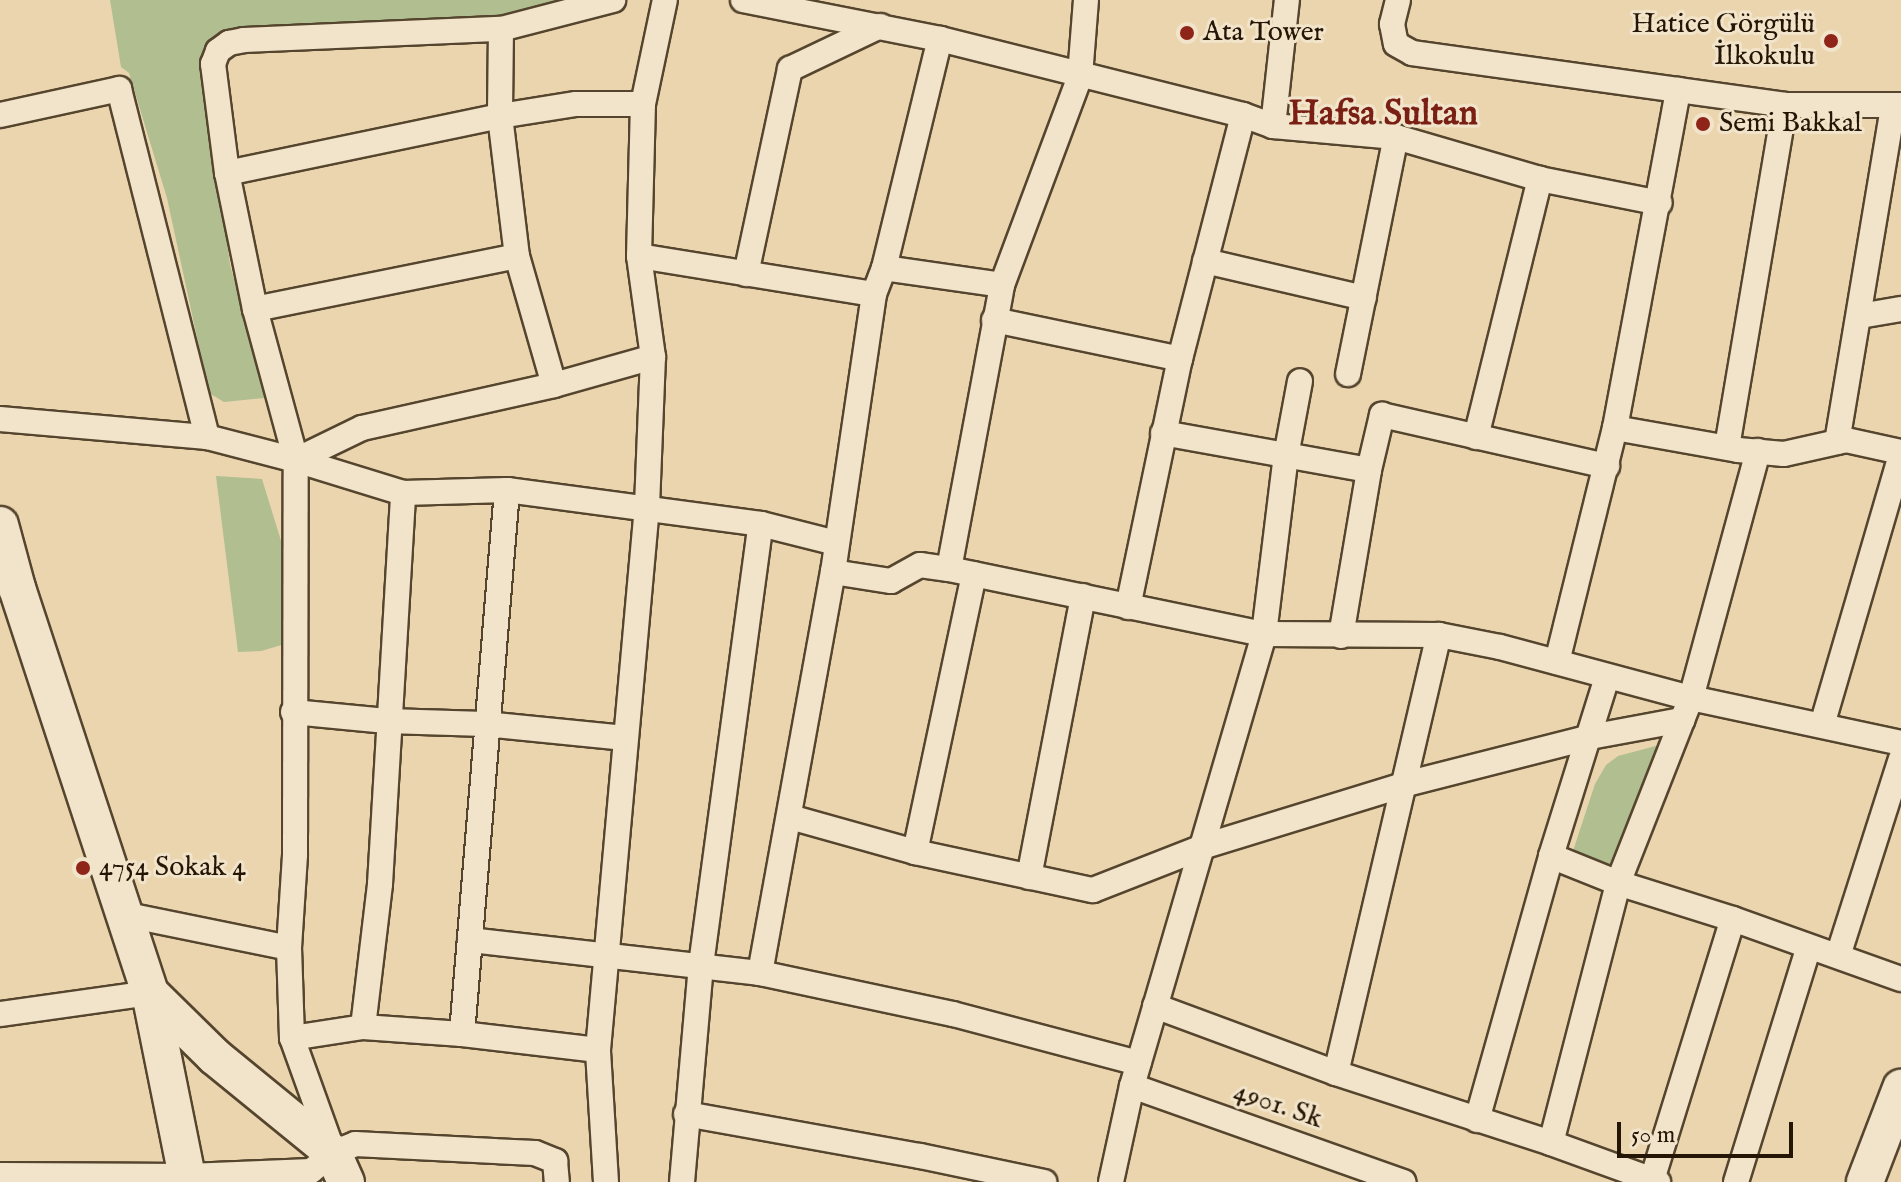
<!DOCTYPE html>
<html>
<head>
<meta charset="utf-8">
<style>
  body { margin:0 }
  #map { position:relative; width:1901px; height:1182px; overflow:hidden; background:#ead5ae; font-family:"IM FELL English",serif }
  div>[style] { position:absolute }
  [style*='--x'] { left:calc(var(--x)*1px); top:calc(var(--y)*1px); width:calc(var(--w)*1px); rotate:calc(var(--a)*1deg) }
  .green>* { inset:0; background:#b0be90 }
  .roads { filter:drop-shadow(2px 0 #56452e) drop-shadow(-2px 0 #56452e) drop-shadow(0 2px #56452e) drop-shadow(0 -2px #56452e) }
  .street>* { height:24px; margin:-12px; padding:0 12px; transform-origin:12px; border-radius:12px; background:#f1e4ca }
  .secondary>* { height:36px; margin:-18px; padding:0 18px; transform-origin:18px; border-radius:18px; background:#f1e4ca }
  .dots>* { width:22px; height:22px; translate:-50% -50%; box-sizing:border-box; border:4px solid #f1e4ca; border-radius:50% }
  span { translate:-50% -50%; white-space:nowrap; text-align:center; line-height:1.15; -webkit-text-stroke:6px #f1e4ca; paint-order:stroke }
  .poi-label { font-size:28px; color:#241504 }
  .right { translate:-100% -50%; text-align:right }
  .left { translate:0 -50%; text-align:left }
  .street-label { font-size:28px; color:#241504 }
  .district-label { font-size:36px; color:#7a1f14; font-weight:700 }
  .scale { position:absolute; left:1617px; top:1122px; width:176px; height:36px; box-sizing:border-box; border:4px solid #241504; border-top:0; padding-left:10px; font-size:24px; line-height:28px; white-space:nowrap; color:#241504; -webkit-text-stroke:6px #f1e4ca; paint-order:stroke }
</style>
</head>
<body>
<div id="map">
  <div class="green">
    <div style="clip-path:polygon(110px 0,577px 0,513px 22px,216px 47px,203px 58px,230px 265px,255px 355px,275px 397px,224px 402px,209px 393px,167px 198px,129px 73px,121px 67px)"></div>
    <div style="clip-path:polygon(216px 476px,262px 479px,282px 544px,285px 644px,261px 651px,238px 652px)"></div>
    <div style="clip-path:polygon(1663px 744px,1616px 866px,1572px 854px,1595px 784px,1606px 765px,1618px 756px)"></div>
  </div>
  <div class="roads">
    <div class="street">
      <div style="--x:743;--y:0;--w:201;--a:11.2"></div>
      <div style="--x:940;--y:39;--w:312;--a:14.1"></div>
      <div style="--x:1243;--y:115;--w:32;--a:20"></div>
      <div style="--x:1273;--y:126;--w:123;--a:5.1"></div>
      <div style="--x:1396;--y:137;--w:150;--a:16.3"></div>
      <div style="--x:1540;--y:179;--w:122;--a:11.3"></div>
      <div style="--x:1398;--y:0;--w:25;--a:104"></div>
      <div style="--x:1392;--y:24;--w:20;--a:79"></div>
      <div style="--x:1396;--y:44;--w:18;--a:29"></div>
      <div style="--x:1412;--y:53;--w:377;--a:7.9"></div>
      <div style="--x:1785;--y:105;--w:116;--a:0"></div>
      <div style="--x:501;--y:29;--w:87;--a:90.7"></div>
      <div style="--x:500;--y:116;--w:141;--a:83.1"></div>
      <div style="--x:517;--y:256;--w:134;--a:74"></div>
      <div style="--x:0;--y:115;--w:122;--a:-12.3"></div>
      <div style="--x:119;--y:89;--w:359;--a:75.8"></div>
      <div style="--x:1273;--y:126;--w:127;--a:-83.7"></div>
      <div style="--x:227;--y:173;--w:279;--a:-11.8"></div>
      <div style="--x:500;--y:116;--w:77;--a:-9"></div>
      <div style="--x:576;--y:104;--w:67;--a:0"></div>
      <div style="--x:639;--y:256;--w:238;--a:9.2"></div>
      <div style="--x:1205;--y:261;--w:163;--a:13.1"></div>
      <div style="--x:884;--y:268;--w:119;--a:8.2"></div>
      <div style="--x:746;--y:274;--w:210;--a:-77.9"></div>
      <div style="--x:790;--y:69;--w:100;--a:-25.5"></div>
      <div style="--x:255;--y:309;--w:267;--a:-11.4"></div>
      <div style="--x:1860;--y:316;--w:42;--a:-9.7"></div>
      <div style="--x:994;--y:320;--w:190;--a:11.8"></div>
      <div style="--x:1348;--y:374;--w:242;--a:-78.6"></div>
      <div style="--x:0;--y:419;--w:208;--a:5"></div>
      <div style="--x:207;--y:437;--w:92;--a:14.5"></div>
      <div style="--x:296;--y:460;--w:112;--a:17.1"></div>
      <div style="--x:403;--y:493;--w:104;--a:-1.7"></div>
      <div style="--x:507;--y:490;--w:256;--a:7.6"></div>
      <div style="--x:761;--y:524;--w:77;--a:14.2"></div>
      <div style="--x:1615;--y:428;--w:125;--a:10.1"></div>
      <div style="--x:1738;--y:450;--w:46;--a:5"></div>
      <div style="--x:1784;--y:454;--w:64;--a:-12.7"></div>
      <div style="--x:1846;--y:440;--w:56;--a:12.3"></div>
      <div style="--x:1163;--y:433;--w:209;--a:10.2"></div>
      <div style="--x:1476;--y:437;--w:266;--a:-76.1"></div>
      <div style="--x:1837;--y:442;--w:341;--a:-80.5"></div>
      <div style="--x:1727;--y:447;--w:347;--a:-80.4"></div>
      <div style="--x:296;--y:460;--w:73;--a:-25.9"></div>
      <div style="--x:362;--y:428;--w:197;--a:-12.6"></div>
      <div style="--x:554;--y:385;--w:103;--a:-15.8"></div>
      <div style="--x:949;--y:569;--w:289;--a:-79.4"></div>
      <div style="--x:1002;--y:285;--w:223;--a:-69.5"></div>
      <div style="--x:1080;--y:76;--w:76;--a:-85.5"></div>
      <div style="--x:833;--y:572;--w:59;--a:8.8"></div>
      <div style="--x:891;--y:581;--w:33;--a:-29"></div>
      <div style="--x:920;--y:565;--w:29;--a:8"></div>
      <div style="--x:949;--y:569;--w:322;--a:11.7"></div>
      <div style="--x:1264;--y:634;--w:175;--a:0.3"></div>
      <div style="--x:1439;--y:635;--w:62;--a:11.1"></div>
      <div style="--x:1500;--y:647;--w:198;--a:15"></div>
      <div style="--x:1691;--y:698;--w:215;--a:12.1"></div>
      <div style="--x:1128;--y:607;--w:253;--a:-78.2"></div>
      <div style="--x:1180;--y:359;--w:252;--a:-75.5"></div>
      <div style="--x:1341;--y:636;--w:168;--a:-80.4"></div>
      <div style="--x:1369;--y:470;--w:57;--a:-76.7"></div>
      <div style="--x:1382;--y:415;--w:231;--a:12.8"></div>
      <div style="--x:1557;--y:662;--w:241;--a:-76.1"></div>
      <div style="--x:1615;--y:428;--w:344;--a:-79.4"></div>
      <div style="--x:293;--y:712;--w:94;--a:5.5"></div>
      <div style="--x:387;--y:721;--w:98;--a:1.8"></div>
      <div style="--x:485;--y:724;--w:141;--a:5.7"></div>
      <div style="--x:1822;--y:725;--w:281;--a:-73.7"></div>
      <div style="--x:790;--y:817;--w:130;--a:15.6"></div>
      <div style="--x:915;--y:852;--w:182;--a:12.1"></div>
      <div style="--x:1093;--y:890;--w:120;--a:-21.4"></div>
      <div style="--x:1205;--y:846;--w:210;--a:-17.1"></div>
      <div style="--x:1406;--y:784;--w:190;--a:-14.3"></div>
      <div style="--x:1590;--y:737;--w:94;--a:-10.5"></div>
      <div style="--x:915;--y:852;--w:284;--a:-78"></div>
      <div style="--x:1551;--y:856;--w:72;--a:21.9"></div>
      <div style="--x:1618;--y:883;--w:121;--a:17.4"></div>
      <div style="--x:1733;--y:919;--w:178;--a:19.7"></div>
      <div style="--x:1029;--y:877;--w:286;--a:-79.1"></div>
      <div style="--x:122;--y:914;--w:170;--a:11.5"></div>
      <div style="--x:470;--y:940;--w:292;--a:6.5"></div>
      <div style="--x:760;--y:973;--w:197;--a:12"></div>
      <div style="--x:953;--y:1014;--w:192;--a:14.8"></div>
      <div style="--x:1838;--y:956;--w:207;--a:-72.3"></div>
      <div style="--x:760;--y:973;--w:408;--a:-79.7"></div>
      <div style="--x:833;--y:572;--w:281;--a:-81.6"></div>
      <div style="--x:874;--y:294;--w:28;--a:-69"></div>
      <div style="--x:884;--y:268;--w:236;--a:-76.3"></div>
      <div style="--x:1155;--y:1006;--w:193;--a:20.3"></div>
      <div style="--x:1336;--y:1073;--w:226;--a:18"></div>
      <div style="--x:1551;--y:1143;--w:114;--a:20"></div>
      <div style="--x:0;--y:1014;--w:151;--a:-8"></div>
      <div style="--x:363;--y:1027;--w:144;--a:-83.2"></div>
      <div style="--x:380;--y:884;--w:392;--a:-86.6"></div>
      <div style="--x:462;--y:1034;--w:546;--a:-85.27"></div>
      <div style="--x:292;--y:1038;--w:72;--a:-8.8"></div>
      <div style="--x:363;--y:1027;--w:99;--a:4"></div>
      <div style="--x:462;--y:1034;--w:137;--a:6.7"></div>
      <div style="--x:1336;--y:1073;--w:450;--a:-76.8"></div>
      <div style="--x:1132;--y:1086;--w:288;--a:19.5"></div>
      <div style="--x:686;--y:1114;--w:238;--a:10.2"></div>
      <div style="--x:920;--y:1156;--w:127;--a:11.8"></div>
      <div style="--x:1477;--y:1120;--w:274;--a:-74.3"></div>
      <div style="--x:1551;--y:856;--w:188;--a:-72.6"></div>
      <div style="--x:1551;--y:1143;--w:268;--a:-75.5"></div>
      <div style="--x:1618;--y:883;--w:199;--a:-68.5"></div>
      <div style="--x:1691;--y:698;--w:256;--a:-74.8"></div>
      <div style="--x:332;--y:1149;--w:118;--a:-109.8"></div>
      <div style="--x:292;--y:1038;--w:90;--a:-91.9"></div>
      <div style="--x:289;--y:948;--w:94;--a:-86.3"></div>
      <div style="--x:295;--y:854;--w:394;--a:-89.9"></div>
      <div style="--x:296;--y:460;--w:156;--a:-105.2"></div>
      <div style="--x:255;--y:309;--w:139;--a:-101.6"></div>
      <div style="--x:227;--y:173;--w:110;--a:-97.3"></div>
      <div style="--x:213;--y:64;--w:14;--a:-69"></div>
      <div style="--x:218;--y:51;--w:14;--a:-36"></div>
      <div style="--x:229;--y:43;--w:15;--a:-11"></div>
      <div style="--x:244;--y:40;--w:257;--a:-2.5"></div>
      <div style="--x:501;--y:29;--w:116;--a:-14.5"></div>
      <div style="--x:0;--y:1175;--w:188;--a:0.3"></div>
      <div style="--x:188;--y:1176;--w:123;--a:-2.3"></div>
      <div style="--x:311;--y:1171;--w:28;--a:-39"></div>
      <div style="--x:333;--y:1153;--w:24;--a:-22"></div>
      <div style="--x:355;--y:1144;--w:180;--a:2.9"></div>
      <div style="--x:535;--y:1153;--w:22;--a:22"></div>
      <div style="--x:555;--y:1161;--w:21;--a:85"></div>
      <div style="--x:1652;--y:1180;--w:273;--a:-72.8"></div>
      <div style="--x:606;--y:1182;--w:132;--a:-93.5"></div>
      <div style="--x:598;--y:1050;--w:546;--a:-84.85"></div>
      <div style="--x:647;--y:506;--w:149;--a:-87.7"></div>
      <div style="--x:653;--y:357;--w:102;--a:-97.9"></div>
      <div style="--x:639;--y:256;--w:152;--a:-88.5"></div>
      <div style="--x:643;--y:104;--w:106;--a:-78.1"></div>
      <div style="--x:682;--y:1182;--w:218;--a:-85"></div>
      <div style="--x:701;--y:965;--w:445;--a:-82.3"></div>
      <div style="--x:1111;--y:1182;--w:98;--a:-77.7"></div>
      <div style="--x:1132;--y:1086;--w:471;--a:-73.7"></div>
      <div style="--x:1264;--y:634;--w:179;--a:-83"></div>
      <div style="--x:1286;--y:456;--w:76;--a:-79.4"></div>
      <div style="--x:1736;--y:1182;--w:244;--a:-72.8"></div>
    </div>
    <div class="secondary">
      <div style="--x:0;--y:525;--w:65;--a:74.9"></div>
      <div style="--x:17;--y:588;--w:426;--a:71.8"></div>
      <div style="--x:150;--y:993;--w:90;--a:44.5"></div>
      <div style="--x:214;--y:1056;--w:154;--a:39.2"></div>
      <div style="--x:333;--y:1153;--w:32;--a:66"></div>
      <div style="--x:150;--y:993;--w:193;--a:78.6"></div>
      <div style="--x:1865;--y:1182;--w:101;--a:-69"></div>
    </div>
  </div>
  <div class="dots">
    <div style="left:1187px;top:33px;background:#8f2418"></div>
    <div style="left:1831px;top:41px;background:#8f2418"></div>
    <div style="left:1703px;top:124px;background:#8f2418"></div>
    <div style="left:83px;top:868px;background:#8f2418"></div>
  </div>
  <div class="poi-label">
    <span class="right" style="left:1815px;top:41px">Hatice Görgülü<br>İlkokulu</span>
    <span class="left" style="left:1203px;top:33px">Ata Tower</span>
    <span class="left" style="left:1719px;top:124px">Semi Bakkal</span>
    <span class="left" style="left:99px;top:868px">4754 Sokak 4</span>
  </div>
  <div class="street-label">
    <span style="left:1278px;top:1106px;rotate:19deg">4901. Sk</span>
  </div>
  <div class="district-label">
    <span style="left:1383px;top:115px">Hafsa Sultan</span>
  </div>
  <div class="scale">50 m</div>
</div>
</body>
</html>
